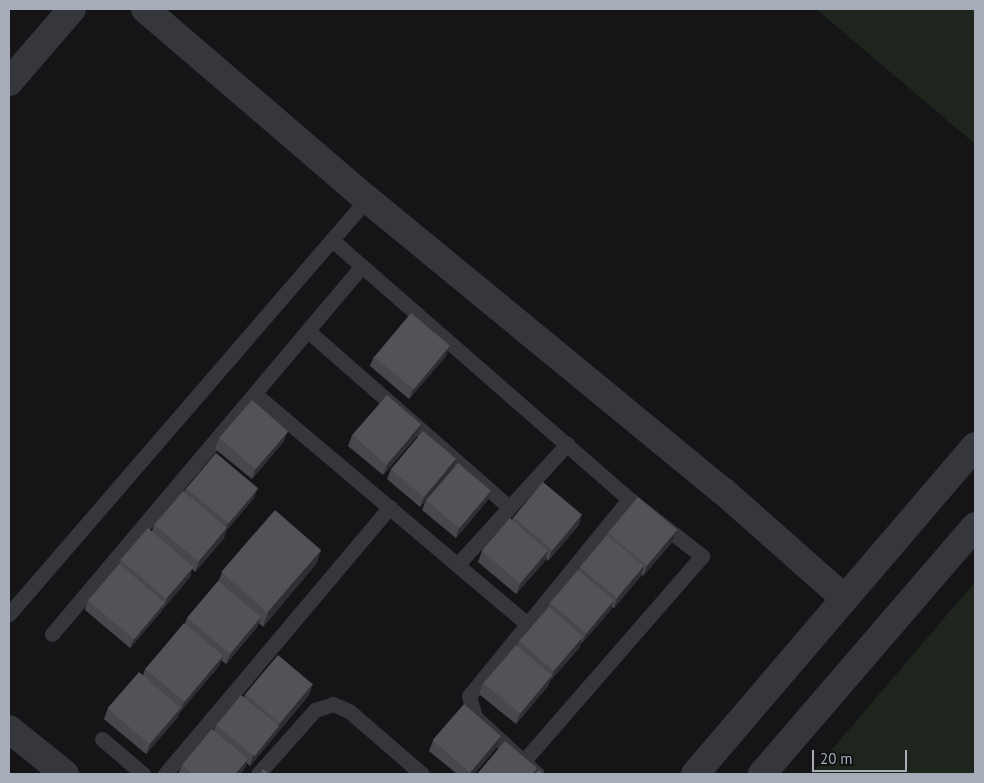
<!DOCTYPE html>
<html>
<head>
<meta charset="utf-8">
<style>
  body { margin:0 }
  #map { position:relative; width:984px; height:783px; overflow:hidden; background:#151517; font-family:"PT Sans",sans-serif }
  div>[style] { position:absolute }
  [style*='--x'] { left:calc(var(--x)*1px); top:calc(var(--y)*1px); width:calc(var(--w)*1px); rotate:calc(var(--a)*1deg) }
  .green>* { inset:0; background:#1d251d }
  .lane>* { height:15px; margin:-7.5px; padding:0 7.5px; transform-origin:7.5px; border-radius:7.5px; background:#36373c }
  .street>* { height:28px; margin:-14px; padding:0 14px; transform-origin:14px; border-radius:14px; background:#36373c }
  .wall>* { inset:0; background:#46484c }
  .shaded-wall>* { inset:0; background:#2e2f32 }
  .building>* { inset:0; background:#515358; transform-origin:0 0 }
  span { translate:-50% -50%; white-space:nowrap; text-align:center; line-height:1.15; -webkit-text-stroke:4.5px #101012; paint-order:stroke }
  .frame { position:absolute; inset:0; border:10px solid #a6adb8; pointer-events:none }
  .scale { position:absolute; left:812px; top:750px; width:95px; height:22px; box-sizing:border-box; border:2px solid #a6adb8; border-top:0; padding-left:6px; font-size:15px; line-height:18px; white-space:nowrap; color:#a6adb8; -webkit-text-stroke:4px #101012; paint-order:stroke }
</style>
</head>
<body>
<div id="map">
  <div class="green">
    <div style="clip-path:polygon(816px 9px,975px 9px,975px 144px)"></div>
    <div style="clip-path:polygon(975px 582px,975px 774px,811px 774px)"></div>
  </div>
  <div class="lane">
    <div style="--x:332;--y:240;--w:394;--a:41.1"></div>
    <div style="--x:629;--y:499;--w:93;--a:38"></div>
    <div style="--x:702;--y:556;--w:273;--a:131"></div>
    <div style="--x:308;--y:331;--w:267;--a:41.2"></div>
    <div style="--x:255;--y:394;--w:356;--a:40.2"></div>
    <div style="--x:457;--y:565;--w:164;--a:-47.7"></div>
    <div style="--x:9;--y:614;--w:548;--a:-49.22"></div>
    <div style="--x:52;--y:634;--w:481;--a:-49.9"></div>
    <div style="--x:102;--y:739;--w:54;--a:40.5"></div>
    <div style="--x:165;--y:774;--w:349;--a:-49.9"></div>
    <div style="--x:258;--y:774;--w:86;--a:-48.3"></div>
    <div style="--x:315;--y:710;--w:19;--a:-18"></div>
    <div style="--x:333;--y:704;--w:17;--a:24"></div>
    <div style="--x:349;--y:711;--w:96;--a:40.8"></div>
    <div style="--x:537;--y:774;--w:84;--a:-137.4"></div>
    <div style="--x:475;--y:717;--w:22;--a:-106"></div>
    <div style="--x:469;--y:696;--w:254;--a:-50.9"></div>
  </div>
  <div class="street">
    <div style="--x:145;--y:9;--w:292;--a:40.6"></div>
    <div style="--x:367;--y:199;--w:460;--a:39.4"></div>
    <div style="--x:723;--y:491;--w:162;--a:41.5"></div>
    <div style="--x:9;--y:82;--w:96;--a:-49.2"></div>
    <div style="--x:9;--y:729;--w:72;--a:38.8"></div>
    <div style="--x:695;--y:774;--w:431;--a:-49.5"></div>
    <div style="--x:762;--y:774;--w:327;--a:-49.3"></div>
  </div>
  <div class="wall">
    <div style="clip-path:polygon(374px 356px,446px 356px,409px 399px,370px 366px)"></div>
    <div style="clip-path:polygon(352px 435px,418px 435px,383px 475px,348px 446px)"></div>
    <div style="clip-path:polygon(219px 438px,284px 441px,252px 479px,215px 449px)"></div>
    <div style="clip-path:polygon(391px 469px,453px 469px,491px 491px,487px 501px,456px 538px,422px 510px,426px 500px,420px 507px,387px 479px)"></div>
    <div style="clip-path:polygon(186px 488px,254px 498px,226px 531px,224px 538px,195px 572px,192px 569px,190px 577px,163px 609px,162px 608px,161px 612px,130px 648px,85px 610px,88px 600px,119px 565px,121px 560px,152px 531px,154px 524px,184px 492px)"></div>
    <div style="clip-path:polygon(513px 517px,579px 525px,548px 561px,546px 558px,545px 561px,516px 594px,478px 562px,482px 551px,512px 520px)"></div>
    <div style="clip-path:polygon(677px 530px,674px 540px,643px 576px,642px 574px,641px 576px,614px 608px,612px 607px,610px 611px,582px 643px,581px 642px,580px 647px,550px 681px,548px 686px,516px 724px,479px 694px,483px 683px,517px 646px,519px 641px,548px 608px,550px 602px,579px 570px,580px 567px,607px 535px,608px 533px)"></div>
    <div style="clip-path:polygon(321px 550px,316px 564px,263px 627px,259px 623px,257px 627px,226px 664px,221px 660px,219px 666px,180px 712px,177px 718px,146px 754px,104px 719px,108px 708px,143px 675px,145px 669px,185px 624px,187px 618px,218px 582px,222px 573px)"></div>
    <div style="clip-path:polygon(313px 684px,309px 695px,250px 766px,247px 763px,244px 769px,240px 774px,178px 774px,182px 765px,214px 730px,216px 725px,244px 697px,245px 694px)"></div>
    <div style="clip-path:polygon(501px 736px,498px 746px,474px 774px,457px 774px,429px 751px,433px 741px)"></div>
  </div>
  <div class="shaded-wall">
    <div style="clip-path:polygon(450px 346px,446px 356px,409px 399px,413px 389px)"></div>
    <div style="clip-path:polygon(421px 425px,418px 435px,383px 475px,387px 465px)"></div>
    <div style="clip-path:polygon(288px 431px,284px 441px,252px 479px,255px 469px)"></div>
    <div style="clip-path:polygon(456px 459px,453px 469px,420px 507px,424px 497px)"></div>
    <div style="clip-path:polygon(258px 488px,254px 498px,226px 531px,224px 538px,195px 572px,199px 561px,225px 530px,228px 523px)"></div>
    <div style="clip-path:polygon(491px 491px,487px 501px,456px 538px,459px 528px)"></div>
    <div style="clip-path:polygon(582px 515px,579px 525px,548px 561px,552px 550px)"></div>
    <div style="clip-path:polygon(677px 530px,674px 540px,643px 576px,647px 565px)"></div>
    <div style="clip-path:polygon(321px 550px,316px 564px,263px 627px,268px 612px)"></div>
    <div style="clip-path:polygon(548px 551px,545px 561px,516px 594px,520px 584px)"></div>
    <div style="clip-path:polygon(644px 566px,641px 576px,614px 608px,617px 598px)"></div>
    <div style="clip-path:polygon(193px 567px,190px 577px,163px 609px,167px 598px)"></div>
    <div style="clip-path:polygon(614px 600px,610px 611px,582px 643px,586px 633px)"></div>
    <div style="clip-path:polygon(165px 602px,161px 612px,130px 648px,134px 638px)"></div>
    <div style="clip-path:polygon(261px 617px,257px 627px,226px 664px,230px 654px)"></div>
    <div style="clip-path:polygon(583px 637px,580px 647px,550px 681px,554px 671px)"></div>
    <div style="clip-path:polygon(223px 656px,219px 666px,180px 712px,184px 702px)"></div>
    <div style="clip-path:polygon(552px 675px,548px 686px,516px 724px,520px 714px)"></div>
    <div style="clip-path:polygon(313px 684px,309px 695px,250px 766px,253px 755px)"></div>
    <div style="clip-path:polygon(181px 708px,177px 718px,146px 754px,150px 744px)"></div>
    <div style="clip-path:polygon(501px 736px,498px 746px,474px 774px,470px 774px,471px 772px)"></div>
    <div style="clip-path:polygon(248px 759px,244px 769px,240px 774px,235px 774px)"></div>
  </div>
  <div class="building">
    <div style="left:411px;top:313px;width:51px;height:57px;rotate:40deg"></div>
    <div style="left:387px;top:395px;width:45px;height:53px;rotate:41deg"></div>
    <div style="left:252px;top:400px;width:48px;height:50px;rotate:41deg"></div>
    <div style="left:423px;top:431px;width:43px;height:50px;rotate:40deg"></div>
    <div style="left:216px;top:453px;width:55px;height:46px;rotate:40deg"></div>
    <div style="left:458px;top:463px;width:43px;height:49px;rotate:40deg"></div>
    <div style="left:543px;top:482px;width:51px;height:46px;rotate:40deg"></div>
    <div style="left:183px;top:491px;width:57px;height:44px;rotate:40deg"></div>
    <div style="left:638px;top:497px;width:51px;height:47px;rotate:40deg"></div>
    <div style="left:275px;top:510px;width:61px;height:82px;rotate:41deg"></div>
    <div style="left:510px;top:518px;width:50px;height:43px;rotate:41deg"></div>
    <div style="left:148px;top:528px;width:60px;height:42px;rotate:41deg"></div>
    <div style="left:607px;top:535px;width:48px;height:42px;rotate:40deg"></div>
    <div style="left:119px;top:564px;width:60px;height:48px;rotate:40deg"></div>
    <div style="left:578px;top:570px;width:47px;height:43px;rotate:40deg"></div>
    <div style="left:218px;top:581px;width:56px;height:48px;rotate:40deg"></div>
    <div style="left:549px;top:607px;width:45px;height:45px;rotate:41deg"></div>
    <div style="left:184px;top:623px;width:51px;height:60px;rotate:40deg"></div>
    <div style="left:516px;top:645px;width:47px;height:50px;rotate:40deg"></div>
    <div style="left:278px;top:655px;width:45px;height:51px;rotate:40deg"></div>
    <div style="left:139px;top:672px;width:55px;height:48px;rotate:41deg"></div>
    <div style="left:241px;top:695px;width:49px;height:39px;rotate:39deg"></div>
    <div style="left:464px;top:704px;width:49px;height:48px;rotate:41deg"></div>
    <div style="clip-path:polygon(212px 729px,248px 759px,235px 774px,193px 774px,182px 765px)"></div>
    <div style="clip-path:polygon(505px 741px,537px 768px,532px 774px,477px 774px)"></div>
    <div style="clip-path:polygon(263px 769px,270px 774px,259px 774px)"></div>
    <div style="clip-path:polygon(539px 770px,544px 774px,535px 774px)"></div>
  </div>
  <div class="frame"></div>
  <div class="scale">20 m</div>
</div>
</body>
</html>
